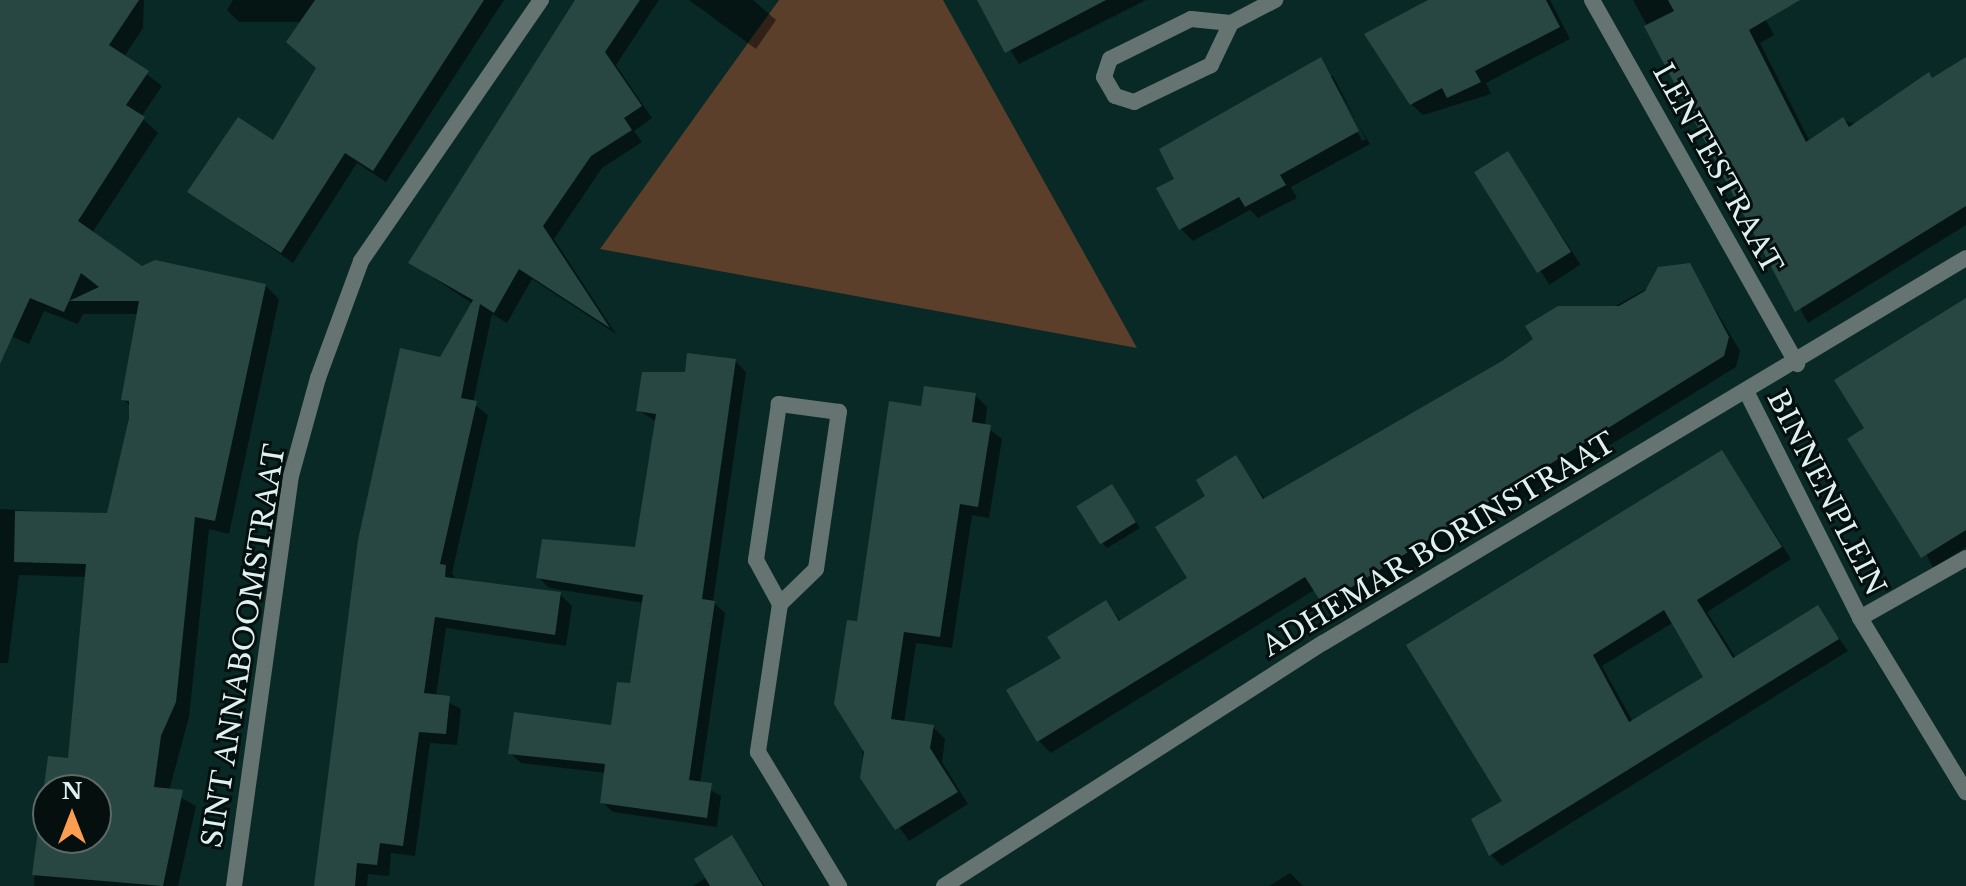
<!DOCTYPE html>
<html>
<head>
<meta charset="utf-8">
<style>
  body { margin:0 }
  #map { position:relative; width:1966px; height:886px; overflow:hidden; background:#092926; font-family:"Libre Baskerville",serif }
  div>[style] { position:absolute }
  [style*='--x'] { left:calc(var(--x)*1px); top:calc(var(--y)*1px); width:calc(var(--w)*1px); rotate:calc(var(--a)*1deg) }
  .green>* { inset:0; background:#5c3f2a }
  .shadow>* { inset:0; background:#0007; transform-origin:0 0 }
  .building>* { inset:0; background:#284743; transform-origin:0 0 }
  .street>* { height:16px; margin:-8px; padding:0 8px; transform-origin:8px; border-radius:8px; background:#667471 }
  span { translate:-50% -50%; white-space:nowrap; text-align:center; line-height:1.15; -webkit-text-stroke:6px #040f0e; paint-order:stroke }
  .street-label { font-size:28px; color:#dff1ee }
  .north { position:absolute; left:32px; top:774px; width:80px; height:80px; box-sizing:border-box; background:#040f0e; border:2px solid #5c6968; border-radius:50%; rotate:0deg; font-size:22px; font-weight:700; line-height:32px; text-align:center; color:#dff1ee }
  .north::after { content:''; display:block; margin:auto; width:28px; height:36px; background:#fc9d52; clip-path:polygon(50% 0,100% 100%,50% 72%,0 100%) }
</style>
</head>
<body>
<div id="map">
  <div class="green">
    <div style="clip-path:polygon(779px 0,943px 0,1137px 348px,600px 249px)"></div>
  </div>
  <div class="shadow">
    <div style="clip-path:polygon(0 0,144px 0,143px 28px,124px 57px,162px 86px,141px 117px,158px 133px,92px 233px,142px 269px,265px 285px,279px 299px,229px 534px,209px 529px,189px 717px,169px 791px,196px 806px,178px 886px,34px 886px,36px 856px,51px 838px,96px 838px,96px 790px,57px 790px,70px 761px,87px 577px,19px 575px,8px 663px,0 663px,0 509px,109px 516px,131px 407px,123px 399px,139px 314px,83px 314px,78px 324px,44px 311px,29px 344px,0 331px)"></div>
    <div style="clip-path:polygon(233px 0,504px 0,386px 182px,357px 163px,293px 263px,189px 191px,273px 143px,318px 69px,303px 22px,239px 22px,227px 10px)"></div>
    <div style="clip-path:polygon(581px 0,659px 0,616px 65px,652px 118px,634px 131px,642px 142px,602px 168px,554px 239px,616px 334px,532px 279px,507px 323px,492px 314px,473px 403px,488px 415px,452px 573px,457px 581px,560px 594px,572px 606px,566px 646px,446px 628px,436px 696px,461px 709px,457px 745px,430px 743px,415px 856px,391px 853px,389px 876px,368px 874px,367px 886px,316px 886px,440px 360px,473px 304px,411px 263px)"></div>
    <div style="clip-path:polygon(689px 0,753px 0,776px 20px,756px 49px)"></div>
    <div style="clip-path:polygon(979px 0,1146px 0,1019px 64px)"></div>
    <div style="clip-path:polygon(1433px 0,1550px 0,1570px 39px,1486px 83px,1491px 94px,1423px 115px,1411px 104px)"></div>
    <div style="clip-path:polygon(1633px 0,1755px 0,1774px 35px,1760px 43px,1810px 142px,1843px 120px,1966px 162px,1966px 225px,1808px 323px)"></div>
    <div style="clip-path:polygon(evenodd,1324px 65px,1370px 144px,1291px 187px,1297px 198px,1258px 218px,1250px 210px,1193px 241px,1181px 229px,1176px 179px,1324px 65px,1329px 76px,1333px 76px,1366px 139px,1362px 141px,1329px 76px)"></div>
    <div style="left:1508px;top:153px;width:133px;height:37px;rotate:57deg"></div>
    <div style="clip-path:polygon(1689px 265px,1740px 351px,1736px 367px,1336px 615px,1316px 589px,1051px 753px,1039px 741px,1009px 691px,1064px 659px,1106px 603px,1122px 622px,1190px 579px,1208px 496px,1235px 458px,1266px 500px)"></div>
    <div style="clip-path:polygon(1966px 301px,1966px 547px,1933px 568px,1867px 428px)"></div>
    <div style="clip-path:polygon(735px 361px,746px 372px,713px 602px,725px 613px,700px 784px,721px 796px,717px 827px,613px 812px,602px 802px,606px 773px,521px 763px,510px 753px,612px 727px,632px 685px,644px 603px,549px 588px,538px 577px,637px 549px,657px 422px,638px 410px,686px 374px)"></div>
    <div style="clip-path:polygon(975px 395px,987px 407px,985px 426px,1002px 439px,989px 518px,972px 515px,952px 648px,916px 643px,904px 723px,933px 727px,945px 739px,942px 762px,968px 804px,909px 841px,863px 775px,859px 624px,923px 408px)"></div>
    <div style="clip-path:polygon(evenodd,1722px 452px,1791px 559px,1707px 612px,1736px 658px,1817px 608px,1848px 651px,1502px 866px,1491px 855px,1504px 801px,1409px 645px,1722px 452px,1674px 622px,1706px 678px,1633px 722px,1602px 666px,1674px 622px)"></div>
    <div style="clip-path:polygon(1112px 486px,1140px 528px,1107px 548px,1101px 542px)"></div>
    <div style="clip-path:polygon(732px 838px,765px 886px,693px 886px,707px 877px)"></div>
    <div style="clip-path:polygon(1290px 873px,1303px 886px,1269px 886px)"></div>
  </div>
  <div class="building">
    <div style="clip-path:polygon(evenodd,0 0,139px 0,109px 45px,149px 71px,126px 105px,145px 117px,78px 221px,142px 266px,155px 260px,266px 284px,215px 521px,195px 517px,176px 702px,161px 736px,154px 787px,183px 790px,163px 886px,32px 875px,48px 756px,68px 758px,86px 564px,14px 562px,15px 511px,107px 513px,129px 418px,129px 401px,121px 400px,139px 301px,69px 301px,64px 312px,30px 298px,0 364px,0 0,81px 273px,99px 287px,69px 301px,81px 273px,0 0,48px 790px,96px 790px,96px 838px,48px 838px,48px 790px)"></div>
    <div style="clip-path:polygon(315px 0,484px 0,373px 171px,345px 153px,281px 253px,187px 192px,238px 117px,273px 140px,316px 68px,286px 42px)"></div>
    <div style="clip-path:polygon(575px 0,640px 0,605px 52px,642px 106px,624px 118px,632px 130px,591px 156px,543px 226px,610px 328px,519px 269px,494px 313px,480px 304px,461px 398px,477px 401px,440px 564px,446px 565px,445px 577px,561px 592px,555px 635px,435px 617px,424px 693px,450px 696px,446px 734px,419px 732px,403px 846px,380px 843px,377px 865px,357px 863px,355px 886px,314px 886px,358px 540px,400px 348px,440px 357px,473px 300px,408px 263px)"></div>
    <div style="clip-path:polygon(977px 0,1106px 0,1005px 53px)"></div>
    <div style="clip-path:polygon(1428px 0,1546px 0,1560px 27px,1475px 71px,1481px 82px,1447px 98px,1442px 88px,1410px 105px,1364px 34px)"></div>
    <div style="clip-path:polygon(1668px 0,1800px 0,1749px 30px,1806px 142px,1843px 117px,1849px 127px,1929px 72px,1932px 78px,1966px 57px,1966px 206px,1795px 312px,1644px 26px,1674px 11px)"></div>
    <div style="clip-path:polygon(1321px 57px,1359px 131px,1280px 175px,1286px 185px,1245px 207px,1239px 197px,1179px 230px,1156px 188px,1174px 179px,1159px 149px)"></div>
    <div style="left:1508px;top:151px;width:119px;height:40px;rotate:58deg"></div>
    <div style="clip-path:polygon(1690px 263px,1729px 337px,1724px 356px,1323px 605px,1305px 577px,1037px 742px,1006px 690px,1061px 658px,1047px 637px,1106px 600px,1119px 621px,1187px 578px,1155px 527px,1205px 496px,1196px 480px,1236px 455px,1263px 499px,1502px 361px,1533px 339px,1525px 326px,1558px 306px,1619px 306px,1645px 291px,1658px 267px)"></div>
    <div style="clip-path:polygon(1966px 298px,1966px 530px,1921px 558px,1847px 439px,1864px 428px,1834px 380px)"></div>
    <div style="clip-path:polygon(687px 353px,736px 359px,702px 599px,715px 601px,689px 780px,712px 783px,707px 818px,600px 803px,605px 764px,508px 754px,514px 712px,611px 725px,617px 682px,630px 683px,643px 595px,536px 578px,542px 539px,635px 547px,656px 414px,636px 411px,642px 372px,685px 372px)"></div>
    <div style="clip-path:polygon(924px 386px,976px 393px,972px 422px,991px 425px,978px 507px,960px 504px,940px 637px,904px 632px,891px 719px,934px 725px,930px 748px,958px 792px,895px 830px,860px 778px,864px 752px,834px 704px,847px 620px,857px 621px,889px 401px,921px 406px)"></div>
    <div style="clip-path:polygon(evenodd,1722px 450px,1782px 547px,1697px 600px,1733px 658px,1818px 605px,1839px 639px,1489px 856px,1471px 819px,1502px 801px,1406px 645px,1722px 450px,1664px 610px,1703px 677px,1629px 722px,1593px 655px,1664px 610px)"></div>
    <div style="left:1112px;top:484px;width:45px;height:42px;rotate:58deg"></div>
    <div style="clip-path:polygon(732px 835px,763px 886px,710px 886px,694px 859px)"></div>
  </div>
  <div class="street">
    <div style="--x:1592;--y:0;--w:418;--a:60.6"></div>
    <div style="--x:1231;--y:23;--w:47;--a:115.5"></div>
    <div style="--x:1211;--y:65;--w:85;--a:154.3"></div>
    <div style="--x:1134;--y:102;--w:20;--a:-162"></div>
    <div style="--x:1115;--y:96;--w:22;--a:-120"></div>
    <div style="--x:1104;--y:77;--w:19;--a:-72"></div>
    <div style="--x:1110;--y:59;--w:90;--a:-26.3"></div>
    <div style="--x:1191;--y:19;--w:40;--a:5.7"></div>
    <div style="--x:1231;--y:23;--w:50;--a:-27.6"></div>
    <div style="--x:1746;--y:391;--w:254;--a:63.3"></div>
    <div style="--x:1860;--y:618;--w:204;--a:58.7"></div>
    <div style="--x:780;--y:604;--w:50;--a:-44.2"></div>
    <div style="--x:816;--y:569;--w:159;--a:-81.7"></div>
    <div style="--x:839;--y:412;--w:61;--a:-172.4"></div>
    <div style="--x:779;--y:404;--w:158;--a:98.4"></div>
    <div style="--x:756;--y:560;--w:50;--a:61.4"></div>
    <div style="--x:780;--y:604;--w:150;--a:98.5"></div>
    <div style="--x:758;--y:752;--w:157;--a:58.8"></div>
    <div style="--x:1860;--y:618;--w:122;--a:-29.5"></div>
    <div style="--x:234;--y:886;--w:414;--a:-82.1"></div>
    <div style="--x:291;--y:476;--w:102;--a:-74.6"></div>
    <div style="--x:318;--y:378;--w:125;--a:-69.8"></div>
    <div style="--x:361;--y:261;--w:317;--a:-55.4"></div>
    <div style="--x:944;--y:886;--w:450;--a:-32.7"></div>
    <div style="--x:1323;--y:643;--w:749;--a:-30.91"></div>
  </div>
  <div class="street-label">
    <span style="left:1717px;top:169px;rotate:61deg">LENTESTRAAT</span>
    <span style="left:1826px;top:493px;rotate:63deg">BINNENPLEIN</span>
    <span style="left:1439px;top:545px;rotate:-31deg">ADHEMAR BORINSTRAAT</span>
    <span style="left:244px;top:646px;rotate:-81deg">SINT ANNABOOMSTRAAT</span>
  </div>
  <div class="north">N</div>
</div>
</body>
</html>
